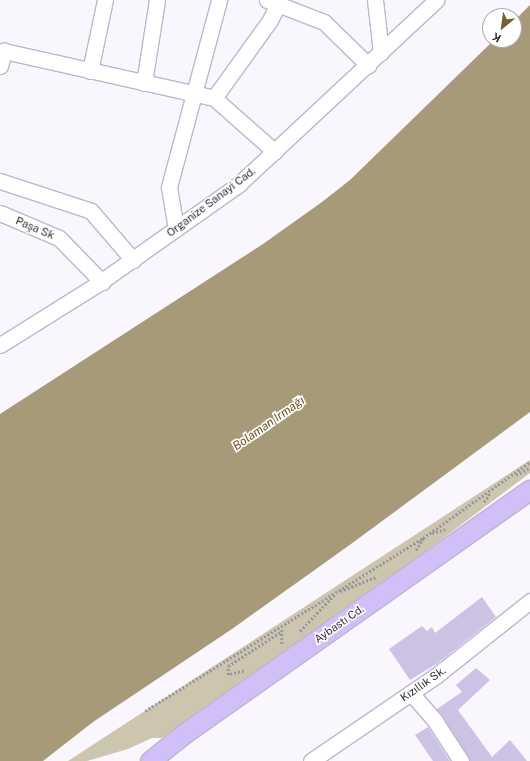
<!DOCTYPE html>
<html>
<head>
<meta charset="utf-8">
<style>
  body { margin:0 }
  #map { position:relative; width:530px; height:761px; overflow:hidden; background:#f9f7fd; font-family:"Public Sans",sans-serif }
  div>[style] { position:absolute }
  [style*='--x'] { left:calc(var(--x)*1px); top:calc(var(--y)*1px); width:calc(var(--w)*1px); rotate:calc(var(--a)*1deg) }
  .green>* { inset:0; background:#cec5af }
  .water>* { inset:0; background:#a79a79 }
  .building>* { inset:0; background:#cbc2e4 }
  .path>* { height:2.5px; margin-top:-1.25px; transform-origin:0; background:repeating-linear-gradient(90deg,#98969e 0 2px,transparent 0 4px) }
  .roads { filter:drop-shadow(1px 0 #bdb6d3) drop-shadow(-1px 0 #bdb6d3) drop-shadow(0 1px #bdb6d3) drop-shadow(0 -1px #bdb6d3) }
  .minor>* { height:15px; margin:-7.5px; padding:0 7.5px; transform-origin:7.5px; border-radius:7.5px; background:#fff }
  .major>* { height:19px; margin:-9.5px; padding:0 9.5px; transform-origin:9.5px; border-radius:9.5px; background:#d1bff8 }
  span { translate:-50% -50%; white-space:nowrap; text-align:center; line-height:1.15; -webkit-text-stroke:3.5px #fff; paint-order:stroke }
  .street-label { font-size:11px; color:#2f2c37 }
  .water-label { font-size:12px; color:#69551d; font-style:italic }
  .north { position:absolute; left:482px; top:8px; width:40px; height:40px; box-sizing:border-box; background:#fff; border:1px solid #acabaf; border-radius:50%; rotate:209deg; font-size:11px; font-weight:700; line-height:16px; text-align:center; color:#2f2c37 }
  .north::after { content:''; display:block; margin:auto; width:14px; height:18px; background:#73602f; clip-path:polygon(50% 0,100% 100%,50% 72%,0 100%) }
</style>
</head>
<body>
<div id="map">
  <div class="green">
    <div style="clip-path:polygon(530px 460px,530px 473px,406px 566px,162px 738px,152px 738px,128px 749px,87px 761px,68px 761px)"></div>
  </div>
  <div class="water">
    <div style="clip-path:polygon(530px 5px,530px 412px,351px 544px,232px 629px,93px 722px,43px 761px,0 761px,0 414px,263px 244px,322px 202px,350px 180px,494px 40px,514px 40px,514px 21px)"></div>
  </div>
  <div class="building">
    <div style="clip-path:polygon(482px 597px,496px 617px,438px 663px,410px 680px,389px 649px,422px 626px,427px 631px,432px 627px,435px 633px)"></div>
    <div style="clip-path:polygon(476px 668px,490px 680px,458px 710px,492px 757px,510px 740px,527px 761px,470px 761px,437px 709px,462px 692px,456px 685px)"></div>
    <div style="clip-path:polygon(428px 727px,450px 761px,433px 761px,415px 735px)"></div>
  </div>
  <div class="path">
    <div style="--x:516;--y:475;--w:16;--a:-27"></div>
    <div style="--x:484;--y:502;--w:11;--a:-56"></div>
    <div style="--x:432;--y:533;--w:15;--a:-16"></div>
    <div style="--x:416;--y:550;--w:14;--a:-60"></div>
    <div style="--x:340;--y:591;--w:39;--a:-21"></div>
    <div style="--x:282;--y:630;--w:15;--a:90"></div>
    <div style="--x:300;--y:631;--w:52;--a:-46.5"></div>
    <div style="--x:244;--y:671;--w:16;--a:166"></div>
    <div style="--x:228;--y:675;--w:9;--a:-90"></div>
    <div style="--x:228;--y:666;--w:64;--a:-32.9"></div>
    <div style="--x:145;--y:711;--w:327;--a:-31.9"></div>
    <div style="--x:423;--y:538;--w:131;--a:-35.4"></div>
  </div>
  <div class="roads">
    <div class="minor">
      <div style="--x:267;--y:0;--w:61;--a:21.1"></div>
      <div style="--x:324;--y:22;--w:62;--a:44.3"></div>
      <div style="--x:375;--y:0;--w:53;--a:83.5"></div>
      <div style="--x:0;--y:66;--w:16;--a:-75"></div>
      <div style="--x:4;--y:51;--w:215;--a:12.6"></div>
      <div style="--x:214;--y:98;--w:81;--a:41.5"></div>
      <div style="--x:90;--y:71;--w:73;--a:-78.1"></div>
      <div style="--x:144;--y:83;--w:84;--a:-81.1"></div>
      <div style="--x:214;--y:98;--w:96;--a:-54.3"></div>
      <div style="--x:270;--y:20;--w:18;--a:-63"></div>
      <div style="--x:0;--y:181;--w:96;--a:18.2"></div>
      <div style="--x:91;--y:211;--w:65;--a:49.4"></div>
      <div style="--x:0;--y:213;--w:64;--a:23"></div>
      <div style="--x:59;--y:238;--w:62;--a:45.7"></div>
      <div style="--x:176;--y:229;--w:43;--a:-99.5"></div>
      <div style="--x:169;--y:187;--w:194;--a:-75"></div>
      <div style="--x:0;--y:345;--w:113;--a:-32"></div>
      <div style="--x:96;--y:285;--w:175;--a:-35.2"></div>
      <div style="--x:239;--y:184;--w:270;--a:-43"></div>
      <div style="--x:411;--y:693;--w:37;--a:49"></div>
      <div style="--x:435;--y:721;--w:48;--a:57"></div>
      <div style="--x:311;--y:761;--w:153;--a:-34.3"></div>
      <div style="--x:437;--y:675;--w:119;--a:-38.5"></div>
    </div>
    <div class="major">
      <div style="--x:150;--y:761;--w:45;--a:-38.7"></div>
      <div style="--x:185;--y:733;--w:422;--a:-35.2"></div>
    </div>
  </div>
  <div class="street-label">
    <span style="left:211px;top:202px;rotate:-37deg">Organize Sanayi Cad.</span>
    <span style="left:35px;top:228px;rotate:23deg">Paşa Sk</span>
    <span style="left:339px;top:624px;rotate:-35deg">Aybastı Cd.</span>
    <span style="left:423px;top:684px;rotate:-35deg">Kızıllık Sk.</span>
  </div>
  <div class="water-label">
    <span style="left:269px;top:424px;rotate:-35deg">Bolaman Irmağı</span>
  </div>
  <div class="north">K</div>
</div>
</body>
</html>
